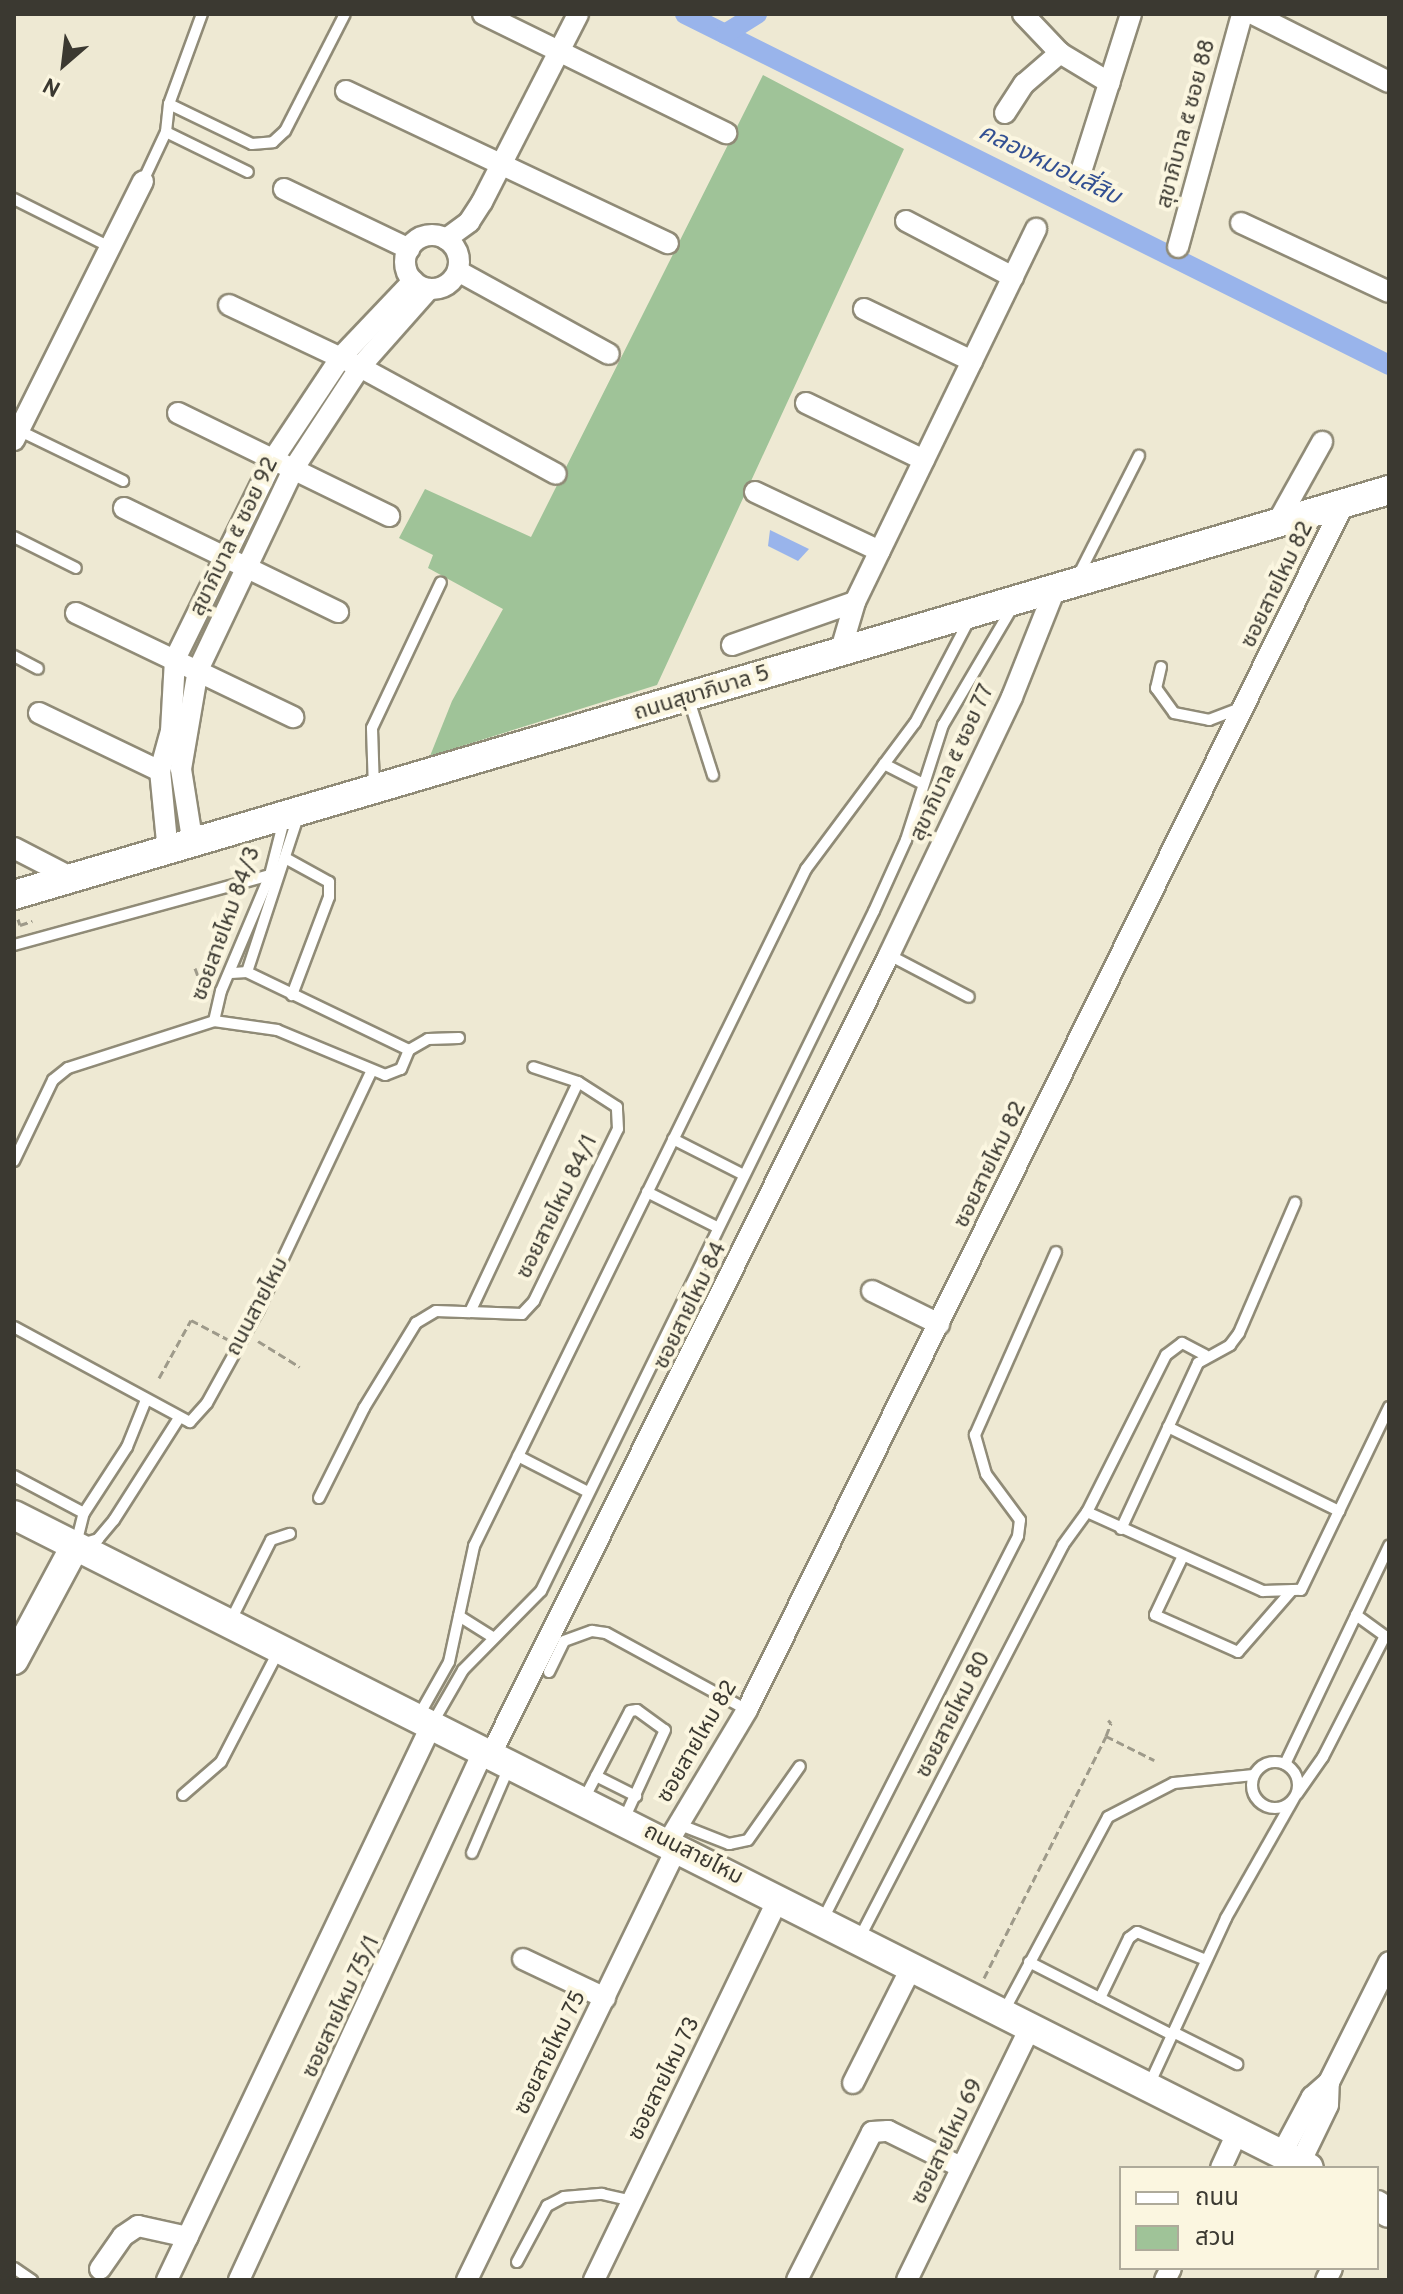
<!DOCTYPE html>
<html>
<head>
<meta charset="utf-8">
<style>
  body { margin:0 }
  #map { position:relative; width:1403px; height:2294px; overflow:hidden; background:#eee9d3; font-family:Overpass,"Noto Sans Thai",sans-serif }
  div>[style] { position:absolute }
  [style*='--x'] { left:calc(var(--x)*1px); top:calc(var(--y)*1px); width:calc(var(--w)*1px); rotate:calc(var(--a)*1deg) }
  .green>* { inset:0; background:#9fc398 }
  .water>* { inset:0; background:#99b4eb }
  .canal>* { height:20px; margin:-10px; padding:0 10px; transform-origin:10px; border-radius:10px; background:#99b4eb }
  .path>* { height:3px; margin-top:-1.5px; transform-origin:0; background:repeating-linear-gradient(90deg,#9e9a8a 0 8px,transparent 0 12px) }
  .roads { filter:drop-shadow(2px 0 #908b77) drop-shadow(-2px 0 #908b77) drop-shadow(0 2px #908b77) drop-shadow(0 -2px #908b77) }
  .lane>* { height:10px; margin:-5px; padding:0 5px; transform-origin:5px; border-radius:5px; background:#fff }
  .lane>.ring { margin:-5px; padding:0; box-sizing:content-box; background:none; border:10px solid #fff; border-radius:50% }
  .street>* { height:20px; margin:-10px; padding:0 10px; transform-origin:10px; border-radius:10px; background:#fff }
  .street>.ring { margin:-10px; padding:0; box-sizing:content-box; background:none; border:20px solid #fff; border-radius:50% }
  .secondary>* { height:28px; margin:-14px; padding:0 14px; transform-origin:14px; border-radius:14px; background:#fff }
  span { translate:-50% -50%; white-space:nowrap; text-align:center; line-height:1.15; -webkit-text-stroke:8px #fbf6e0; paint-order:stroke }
  .street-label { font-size:22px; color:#3b3931 }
  .water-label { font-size:24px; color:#335092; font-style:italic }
  .frame { position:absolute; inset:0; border:16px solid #3b3931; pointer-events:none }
  .legend { position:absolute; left:1119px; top:2166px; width:260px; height:104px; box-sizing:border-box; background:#fbf6e0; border:2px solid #aeaa9a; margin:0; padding:10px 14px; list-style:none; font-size:24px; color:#3b3931 }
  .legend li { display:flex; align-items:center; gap:16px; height:40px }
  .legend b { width:40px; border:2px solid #aeaa9a }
  .north { position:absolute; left:24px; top:24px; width:80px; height:80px; -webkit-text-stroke:6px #fbf6e0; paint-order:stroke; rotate:208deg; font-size:22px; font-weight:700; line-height:32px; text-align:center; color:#3b3931 }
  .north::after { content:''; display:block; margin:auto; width:28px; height:36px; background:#3b3931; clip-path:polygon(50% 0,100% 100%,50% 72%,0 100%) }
</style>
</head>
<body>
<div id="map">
  <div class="green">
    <div style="clip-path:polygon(763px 75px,904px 149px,657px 685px,430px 756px,452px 701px,503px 609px,428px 568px,433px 555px,399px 538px,425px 489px,531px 537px)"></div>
  </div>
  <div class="water">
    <div style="clip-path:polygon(770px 530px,809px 549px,798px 561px,768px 546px)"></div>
  </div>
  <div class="canal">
    <div style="--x:685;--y:14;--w:787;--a:26.5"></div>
    <div style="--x:725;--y:34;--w:38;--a:-32"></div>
  </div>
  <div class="path">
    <div style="--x:18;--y:919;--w:6;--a:72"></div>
    <div style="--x:20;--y:925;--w:13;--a:-18"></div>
    <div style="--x:195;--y:968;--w:29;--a:70"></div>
    <div style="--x:258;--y:1341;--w:49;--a:31.8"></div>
    <div style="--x:159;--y:1378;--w:66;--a:-61.1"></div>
    <div style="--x:191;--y:1320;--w:41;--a:27.8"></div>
    <div style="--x:1106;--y:1736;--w:54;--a:26.6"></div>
    <div style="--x:984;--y:1978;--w:271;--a:-63.2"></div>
    <div style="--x:1106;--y:1736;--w:14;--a:-69"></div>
    <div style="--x:1111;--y:1723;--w:4;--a:-135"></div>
  </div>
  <div class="roads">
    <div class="lane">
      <div style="--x:169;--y:104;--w:92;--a:25.7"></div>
      <div style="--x:252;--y:144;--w:21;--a:-5"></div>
      <div style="--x:273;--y:142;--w:16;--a:-43"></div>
      <div style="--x:285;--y:131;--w:131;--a:-62.9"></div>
      <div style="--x:166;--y:132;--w:91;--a:26"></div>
      <div style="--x:143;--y:181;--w:54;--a:-64.9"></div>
      <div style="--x:166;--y:132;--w:28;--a:-84"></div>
      <div style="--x:169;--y:104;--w:96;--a:-69.9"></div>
      <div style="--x:14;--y:199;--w:107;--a:26.6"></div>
      <div style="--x:18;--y:430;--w:117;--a:25.9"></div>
      <div style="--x:14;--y:537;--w:69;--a:26.6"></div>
      <div style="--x:1078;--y:576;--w:135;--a:-63.1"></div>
      <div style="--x:14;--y:656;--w:27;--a:28"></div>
      <div style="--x:1161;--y:667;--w:22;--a:103"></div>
      <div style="--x:1156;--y:688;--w:31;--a:54"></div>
      <div style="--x:1174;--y:713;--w:36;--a:11"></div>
      <div style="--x:1209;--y:720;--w:33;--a:-21"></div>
      <div style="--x:689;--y:700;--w:79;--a:72.3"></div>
      <div style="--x:884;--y:764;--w:44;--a:27.1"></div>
      <div style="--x:374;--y:789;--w:61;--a:-91.9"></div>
      <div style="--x:372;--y:728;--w:161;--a:-64.7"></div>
      <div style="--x:287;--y:859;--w:48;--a:28.7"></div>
      <div style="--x:329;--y:882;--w:15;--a:90"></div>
      <div style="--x:329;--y:897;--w:105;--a:110.7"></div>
      <div style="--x:14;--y:945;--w:265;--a:-15.3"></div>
      <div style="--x:889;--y:955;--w:90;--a:27.7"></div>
      <div style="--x:247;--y:972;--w:166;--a:-71.8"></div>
      <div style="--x:214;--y:1021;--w:31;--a:-77"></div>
      <div style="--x:221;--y:991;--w:126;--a:-67.1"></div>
      <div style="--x:270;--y:875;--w:57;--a:-75.7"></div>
      <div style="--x:409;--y:1050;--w:22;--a:-30"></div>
      <div style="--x:428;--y:1039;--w:31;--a:-2"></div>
      <div style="--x:673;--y:1139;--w:77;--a:26.9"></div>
      <div style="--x:14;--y:1161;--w:90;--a:-64.3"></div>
      <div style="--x:53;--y:1080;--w:19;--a:-39"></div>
      <div style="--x:68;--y:1068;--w:153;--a:-17.8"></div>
      <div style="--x:214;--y:1021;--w:64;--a:8.1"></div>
      <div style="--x:277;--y:1030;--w:117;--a:22.6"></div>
      <div style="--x:385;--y:1075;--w:17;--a:-21"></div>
      <div style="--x:401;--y:1069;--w:21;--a:-67"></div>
      <div style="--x:409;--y:1050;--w:180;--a:-154.3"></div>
      <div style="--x:247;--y:972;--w:16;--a:176"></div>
      <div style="--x:647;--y:1192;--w:78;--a:26.6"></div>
      <div style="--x:470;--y:1312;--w:52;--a:2.2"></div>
      <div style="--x:522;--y:1314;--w:18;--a:-47"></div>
      <div style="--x:534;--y:1301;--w:191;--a:-64"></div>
      <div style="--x:618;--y:1129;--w:22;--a:-93"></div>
      <div style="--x:617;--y:1107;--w:46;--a:-147.3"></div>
      <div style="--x:14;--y:1327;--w:200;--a:28.4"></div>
      <div style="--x:190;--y:1422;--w:25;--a:-48"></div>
      <div style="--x:207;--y:1403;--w:107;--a:-61"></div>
      <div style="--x:259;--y:1309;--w:264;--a:-64.7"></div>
      <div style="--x:1205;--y:1355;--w:26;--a:-152"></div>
      <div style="--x:1182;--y:1343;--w:20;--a:143"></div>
      <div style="--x:1166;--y:1355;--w:176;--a:116.7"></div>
      <div style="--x:1087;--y:1512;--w:193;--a:24.2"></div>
      <div style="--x:1263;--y:1591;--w:38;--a:-2"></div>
      <div style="--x:1301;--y:1590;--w:203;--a:-64.3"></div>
      <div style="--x:1168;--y:1427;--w:191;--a:26.2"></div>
      <div style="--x:518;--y:1456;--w:79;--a:27.2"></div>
      <div style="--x:14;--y:1476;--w:79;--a:27.9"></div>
      <div style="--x:319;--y:1498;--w:101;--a:-63.4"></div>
      <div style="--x:364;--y:1408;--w:100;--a:-58.5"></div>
      <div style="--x:416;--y:1323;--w:23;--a:-31"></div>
      <div style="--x:436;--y:1311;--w:34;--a:2"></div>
      <div style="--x:470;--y:1312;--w:254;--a:-64.8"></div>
      <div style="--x:578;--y:1082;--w:47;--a:-161.6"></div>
      <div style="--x:1121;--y:1529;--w:183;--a:-65.1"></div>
      <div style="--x:1198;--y:1363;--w:37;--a:-29"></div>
      <div style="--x:1230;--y:1345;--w:15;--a:-53"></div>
      <div style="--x:1239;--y:1333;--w:142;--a:-66.7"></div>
      <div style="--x:85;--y:1543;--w:14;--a:-17"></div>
      <div style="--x:98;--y:1539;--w:25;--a:-50"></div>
      <div style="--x:114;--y:1520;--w:121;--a:-57.5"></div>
      <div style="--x:76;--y:1544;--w:32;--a:-76"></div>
      <div style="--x:84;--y:1513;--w:79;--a:-56.9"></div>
      <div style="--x:127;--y:1447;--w:51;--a:-68"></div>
      <div style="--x:1182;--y:1558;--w:63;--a:115.3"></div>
      <div style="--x:1155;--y:1615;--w:91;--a:24"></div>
      <div style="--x:1238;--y:1652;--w:82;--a:-48.9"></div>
      <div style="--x:459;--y:1616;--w:38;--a:32"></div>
      <div style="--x:231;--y:1620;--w:89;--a:-63.4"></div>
      <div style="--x:271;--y:1540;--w:20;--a:-18"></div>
      <div style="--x:549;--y:1672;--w:34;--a:-64"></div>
      <div style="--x:564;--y:1641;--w:30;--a:-20"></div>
      <div style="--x:592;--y:1631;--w:14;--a:8"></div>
      <div style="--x:606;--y:1633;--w:161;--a:28.6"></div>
      <div style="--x:418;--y:1717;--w:63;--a:-60.6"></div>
      <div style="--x:449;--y:1662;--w:119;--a:-77.8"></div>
      <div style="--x:474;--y:1546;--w:754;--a:-63.88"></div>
      <div style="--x:806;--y:869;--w:182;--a:-53.3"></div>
      <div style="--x:915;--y:723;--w:116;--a:-62.3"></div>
      <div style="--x:432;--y:1724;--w:62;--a:-60.1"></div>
      <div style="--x:463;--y:1670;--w:111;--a:-45.4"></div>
      <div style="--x:541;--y:1591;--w:757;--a:-63.91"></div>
      <div style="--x:874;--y:911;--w:78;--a:-65.7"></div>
      <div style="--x:906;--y:840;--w:121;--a:-72.2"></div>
      <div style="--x:943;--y:725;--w:138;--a:-59.5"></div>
      <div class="ring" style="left:1252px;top:1762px;width:36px;height:36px"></div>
      <div style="--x:1285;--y:1764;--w:242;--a:-64.5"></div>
      <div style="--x:596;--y:1776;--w:45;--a:26.6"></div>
      <div style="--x:1297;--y:1794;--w:45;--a:-54.9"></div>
      <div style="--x:1323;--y:1757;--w:136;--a:-62.9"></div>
      <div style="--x:1385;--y:1636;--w:36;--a:-144"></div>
      <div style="--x:183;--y:1795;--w:50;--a:-41"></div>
      <div style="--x:221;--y:1762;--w:124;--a:-62.6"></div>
      <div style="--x:584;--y:1799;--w:99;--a:-62.4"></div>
      <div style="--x:630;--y:1711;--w:7;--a:-8"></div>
      <div style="--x:637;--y:1710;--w:34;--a:36"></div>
      <div style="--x:665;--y:1730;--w:98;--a:114.7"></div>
      <div style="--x:678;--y:1824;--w:55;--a:21.4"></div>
      <div style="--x:729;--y:1844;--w:19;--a:-12"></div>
      <div style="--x:748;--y:1840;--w:90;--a:-54.9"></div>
      <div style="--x:472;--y:1853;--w:94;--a:-66.7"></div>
      <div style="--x:822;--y:1921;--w:432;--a:-63"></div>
      <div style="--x:1018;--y:1536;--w:16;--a:-83"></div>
      <div style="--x:1020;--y:1520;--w:57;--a:-126.5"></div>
      <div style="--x:986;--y:1474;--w:41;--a:-105.8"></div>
      <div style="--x:975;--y:1435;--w:200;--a:-66.1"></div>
      <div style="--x:860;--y:1937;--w:441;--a:-62.6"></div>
      <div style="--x:1063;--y:1545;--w:41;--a:-54"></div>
      <div style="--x:1029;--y:1962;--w:161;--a:27"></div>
      <div style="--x:1100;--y:1998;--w:67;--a:-64.2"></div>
      <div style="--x:1129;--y:1938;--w:10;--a:-37"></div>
      <div style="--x:1137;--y:1932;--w:74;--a:22.1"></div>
      <div style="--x:1004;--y:2011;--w:220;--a:-61.8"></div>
      <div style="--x:1108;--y:1817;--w:74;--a:-27.3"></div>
      <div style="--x:1174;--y:1783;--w:80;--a:-5.7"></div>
      <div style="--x:1173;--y:2032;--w:72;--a:26.6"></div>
      <div style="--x:1149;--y:2085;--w:184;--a:-65.2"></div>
      <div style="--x:1226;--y:1918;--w:136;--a:-60.4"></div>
      <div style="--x:517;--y:2262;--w:64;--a:-61.8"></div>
      <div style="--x:547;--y:2206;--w:19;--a:-28"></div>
      <div style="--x:564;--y:2197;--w:38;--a:-5"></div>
      <div style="--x:602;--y:2194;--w:32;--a:13"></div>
      <div style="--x:14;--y:2268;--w:22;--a:34"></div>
    </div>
    <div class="street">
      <div style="--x:483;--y:14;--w:271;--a:26.1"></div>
      <div style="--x:1023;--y:14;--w:54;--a:46.5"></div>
      <div style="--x:1060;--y:53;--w:58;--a:31"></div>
      <div style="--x:1253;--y:14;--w:152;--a:26.6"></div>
      <div style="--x:346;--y:91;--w:356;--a:25.3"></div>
      <div style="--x:1005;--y:113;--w:35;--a:-57"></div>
      <div style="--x:1024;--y:84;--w:48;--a:-40.7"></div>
      <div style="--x:1079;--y:178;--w:172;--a:-72.4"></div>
      <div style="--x:284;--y:189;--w:139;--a:25.6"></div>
      <div style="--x:906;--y:221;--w:121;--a:27.6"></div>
      <div style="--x:1241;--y:223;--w:163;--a:25"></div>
      <div class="ring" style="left:405px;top:235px;width:34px;height:34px"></div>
      <div style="--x:446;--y:239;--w:29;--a:-36"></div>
      <div style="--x:469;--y:222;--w:24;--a:-57"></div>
      <div style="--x:482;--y:202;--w:211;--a:-62.9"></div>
      <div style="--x:1178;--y:247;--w:242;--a:-74.6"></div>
      <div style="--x:458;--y:271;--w:172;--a:28.8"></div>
      <div style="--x:229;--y:305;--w:145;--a:25.3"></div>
      <div style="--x:360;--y:367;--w:223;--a:28.6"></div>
      <div style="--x:864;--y:309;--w:120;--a:25.7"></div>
      <div style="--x:806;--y:403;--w:131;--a:25.8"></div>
      <div style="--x:178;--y:413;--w:235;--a:26"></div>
      <div style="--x:14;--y:440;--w:289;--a:-63.5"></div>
      <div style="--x:755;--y:492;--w:138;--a:25.3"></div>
      <div style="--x:124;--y:508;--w:238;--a:25.9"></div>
      <div style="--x:1277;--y:523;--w:93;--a:-60.9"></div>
      <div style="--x:76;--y:613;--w:241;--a:25.6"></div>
      <div style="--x:732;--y:645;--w:130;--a:-19.3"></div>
      <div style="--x:840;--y:653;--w:53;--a:-73.6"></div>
      <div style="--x:855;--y:602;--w:415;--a:-64.1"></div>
      <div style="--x:39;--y:713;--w:134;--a:25.6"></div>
      <div style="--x:193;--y:845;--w:77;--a:-99"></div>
      <div style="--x:181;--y:769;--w:100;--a:-80.3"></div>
      <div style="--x:198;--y:670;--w:224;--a:-64.6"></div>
      <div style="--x:294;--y:468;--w:121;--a:-56.8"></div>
      <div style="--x:360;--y:367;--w:104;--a:-48.5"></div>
      <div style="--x:14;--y:848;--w:68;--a:27.3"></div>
      <div style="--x:168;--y:852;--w:81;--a:-95.6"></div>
      <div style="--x:160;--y:771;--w:41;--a:-74.6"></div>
      <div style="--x:171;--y:731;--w:72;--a:-86.8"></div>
      <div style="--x:175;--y:659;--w:224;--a:-63.8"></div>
      <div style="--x:274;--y:458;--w:121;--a:-56.4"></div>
      <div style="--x:341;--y:357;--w:105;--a:-46.5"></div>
      <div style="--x:872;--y:1291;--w:75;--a:26.2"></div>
      <div style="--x:490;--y:1756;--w:895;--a:-63.52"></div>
      <div style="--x:889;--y:955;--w:286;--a:-64.5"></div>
      <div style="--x:1012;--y:697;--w:116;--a:-68.3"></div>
      <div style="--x:668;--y:1842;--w:154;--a:-59.1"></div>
      <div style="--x:747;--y:1710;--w:1347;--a:-63.68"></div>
      <div style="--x:523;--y:1959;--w:91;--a:25.4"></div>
      <div style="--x:853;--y:2083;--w:131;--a:-63.2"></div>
      <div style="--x:1282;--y:2153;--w:64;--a:-61.8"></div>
      <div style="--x:1312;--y:2097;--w:23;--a:-41"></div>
      <div style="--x:1329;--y:2082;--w:134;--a:-63.4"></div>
      <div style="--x:1300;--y:2163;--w:64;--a:-64.2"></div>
      <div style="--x:1328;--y:2105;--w:23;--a:-88"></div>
      <div style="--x:1221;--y:2168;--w:41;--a:-65.3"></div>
      <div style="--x:100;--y:2269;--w:40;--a:-55.1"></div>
      <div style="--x:123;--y:2236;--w:18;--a:-34"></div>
      <div style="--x:138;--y:2226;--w:51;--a:12.4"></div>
      <div style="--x:167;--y:2280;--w:614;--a:-64.52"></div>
      <div style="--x:239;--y:2280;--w:582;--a:-65.2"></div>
      <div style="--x:467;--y:2280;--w:480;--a:-64.1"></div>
      <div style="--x:594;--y:2280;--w:423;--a:-64.2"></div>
      <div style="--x:797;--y:2280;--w:166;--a:-63.1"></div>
      <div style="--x:872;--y:2132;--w:16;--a:-4"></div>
      <div style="--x:888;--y:2131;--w:81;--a:26.3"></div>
      <div style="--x:907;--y:2280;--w:283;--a:-64"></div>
      <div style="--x:1165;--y:2280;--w:13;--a:-63"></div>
      <div style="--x:1326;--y:2280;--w:13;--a:-63"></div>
    </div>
    <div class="secondary">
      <div style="--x:14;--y:895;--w:1433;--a:-16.41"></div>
      <div style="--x:14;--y:1515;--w:1450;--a:26.76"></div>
      <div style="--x:14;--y:1660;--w:129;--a:-61.8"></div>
      <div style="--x:1377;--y:2205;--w:14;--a:34"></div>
    </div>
  </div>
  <div class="street-label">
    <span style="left:1187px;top:124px;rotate:-75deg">สุขาภิบาล ๕ ซอย 88</span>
    <span style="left:235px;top:537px;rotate:-64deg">สุขาภิบาล ๕ ซอย 92</span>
    <span style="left:1278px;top:585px;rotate:-64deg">ซอยสายไหม 82</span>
    <span style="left:702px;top:694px;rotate:-17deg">ถนนสุขาภิบาล 5</span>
    <span style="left:953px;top:763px;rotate:-65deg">สุขาภิบาล ๕ ซอย 77</span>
    <span style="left:227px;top:924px;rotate:-70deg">ซอยสายไหม 84/3</span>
    <span style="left:991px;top:1165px;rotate:-64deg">ซอยสายไหม 82</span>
    <span style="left:558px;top:1207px;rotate:-64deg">ซอยสายไหม 84/1</span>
    <span style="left:691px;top:1306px;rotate:-64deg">ซอยสายไหม 84</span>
    <span style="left:258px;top:1307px;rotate:-62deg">ถนนสายไหม</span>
    <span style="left:954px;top:1715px;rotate:-63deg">ซอยสายไหม 80</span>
    <span style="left:698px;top:1742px;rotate:-60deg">ซอยสายไหม 82</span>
    <span style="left:693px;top:1855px;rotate:27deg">ถนนสายไหม</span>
    <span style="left:342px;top:2007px;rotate:-65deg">ซอยสายไหม 75/1</span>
    <span style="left:551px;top:2053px;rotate:-64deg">ซอยสายไหม 75</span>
    <span style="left:665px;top:2079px;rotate:-64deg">ซอยสายไหม 73</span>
    <span style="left:948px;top:2142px;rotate:-64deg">ซอยสายไหม 69</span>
  </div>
  <div class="water-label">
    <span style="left:1049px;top:166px;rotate:26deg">คลองหมอนสี่สิบ</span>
  </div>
  <div class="frame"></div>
  <ul class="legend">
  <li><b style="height:10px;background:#fff"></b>ถนน</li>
  <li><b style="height:22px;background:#9fc398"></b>สวน</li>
  </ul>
  <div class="north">N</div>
</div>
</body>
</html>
